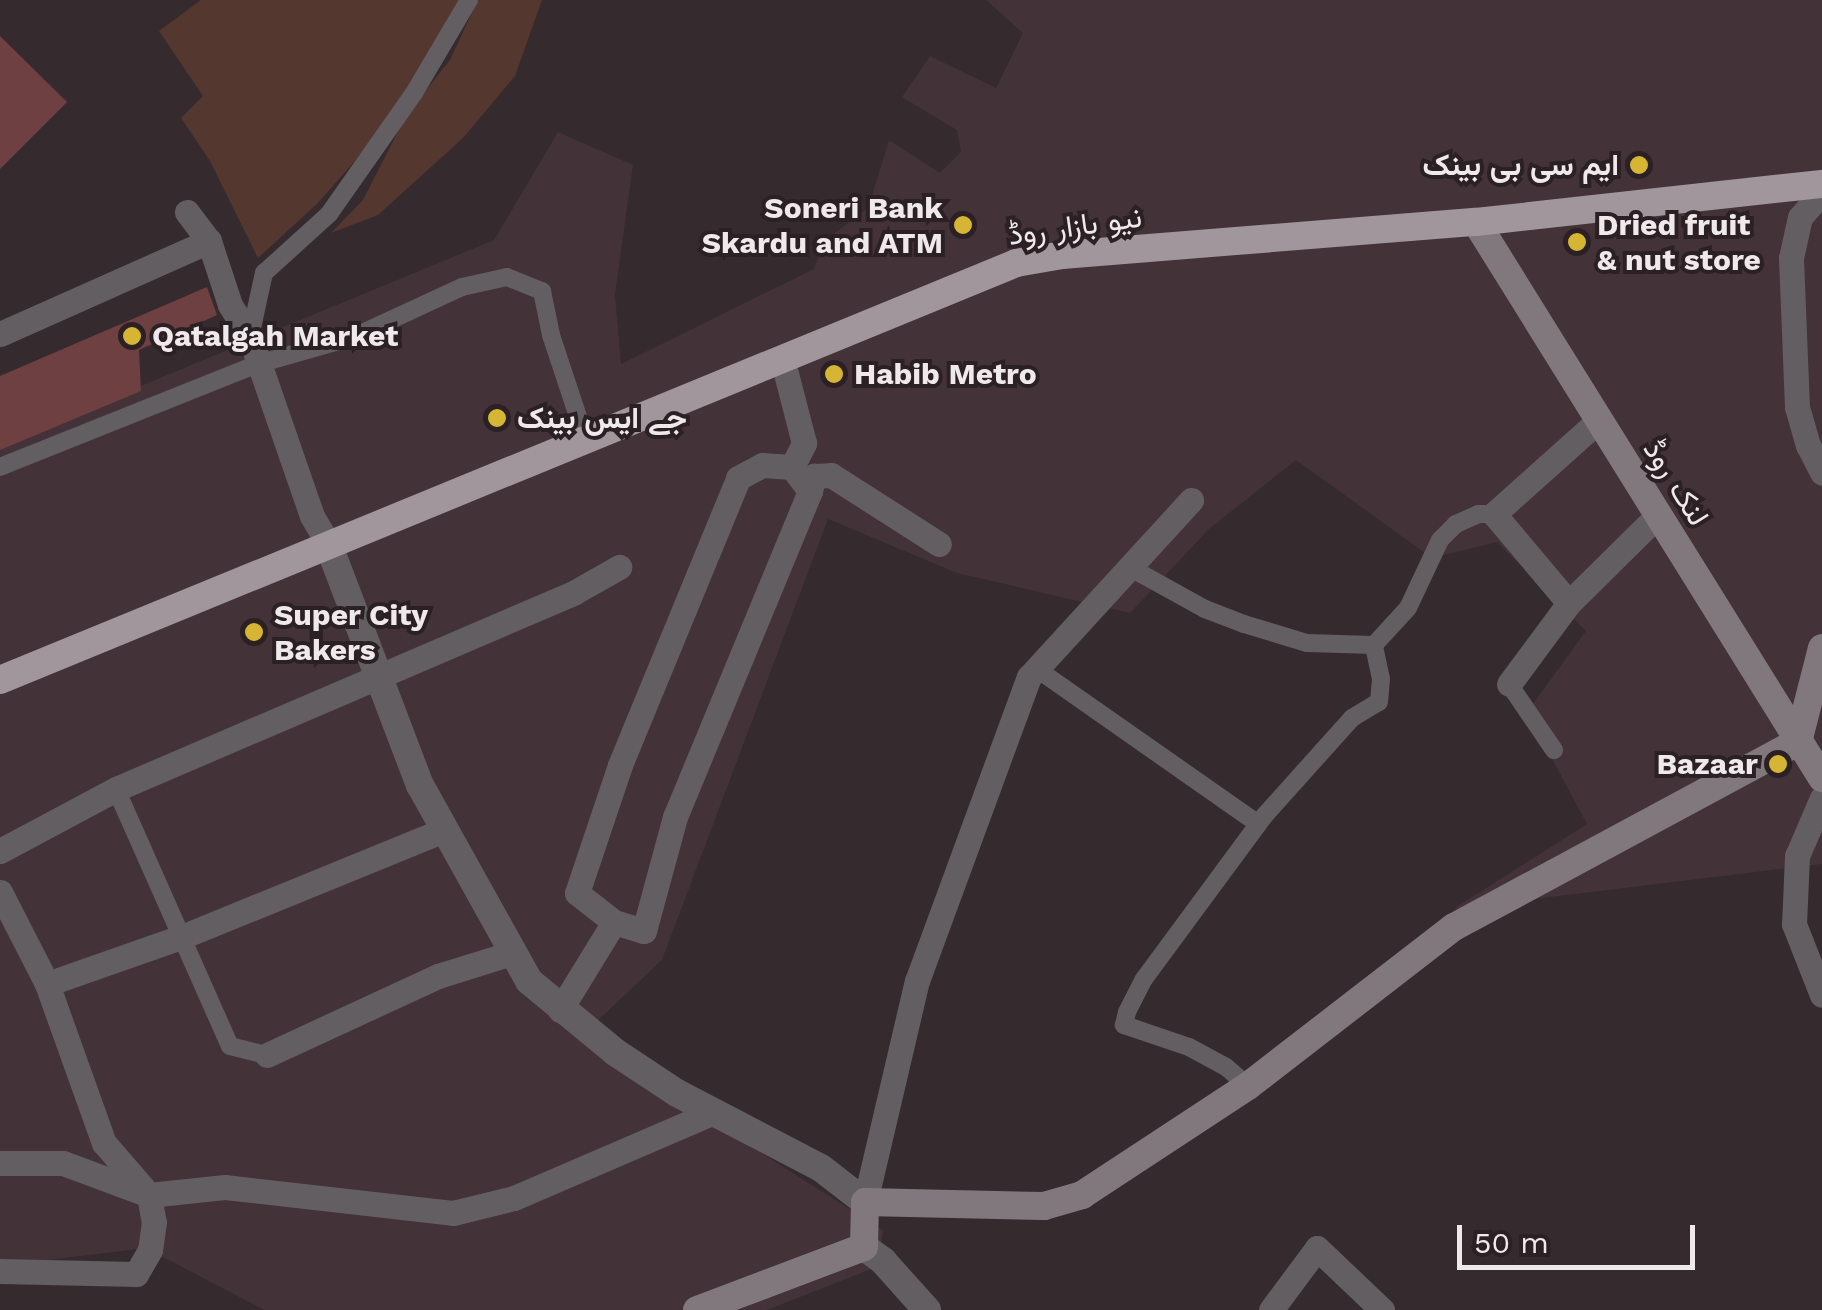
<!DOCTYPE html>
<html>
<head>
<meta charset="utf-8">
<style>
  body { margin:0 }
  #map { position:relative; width:1822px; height:1310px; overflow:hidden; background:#352a2e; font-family:"Work Sans",Vazirmatn,sans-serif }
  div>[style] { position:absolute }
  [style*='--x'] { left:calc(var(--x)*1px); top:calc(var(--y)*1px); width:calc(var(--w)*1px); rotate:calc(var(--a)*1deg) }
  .built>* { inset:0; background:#433237 }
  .green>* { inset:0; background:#54372e }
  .building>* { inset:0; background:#6f4042 }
  .pedestrian>* { height:18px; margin:-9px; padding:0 9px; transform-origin:9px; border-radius:9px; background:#625e61 }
  .minor>* { height:25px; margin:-12.5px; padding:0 12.5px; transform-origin:12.5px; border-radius:12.5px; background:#625e61 }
  .tertiary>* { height:28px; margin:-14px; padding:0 14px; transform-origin:14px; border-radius:14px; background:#625e61 }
  .secondary>* { height:28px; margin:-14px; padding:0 14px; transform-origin:14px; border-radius:14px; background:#80787d }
  .trunk>* { height:28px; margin:-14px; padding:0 14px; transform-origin:14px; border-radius:14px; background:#a0969c }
  .dots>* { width:28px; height:28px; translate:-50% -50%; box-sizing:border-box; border:5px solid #2b2124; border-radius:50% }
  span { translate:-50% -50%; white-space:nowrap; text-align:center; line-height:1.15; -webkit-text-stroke:8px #2b2124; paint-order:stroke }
  .poi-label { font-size:30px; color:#f0e9eb; font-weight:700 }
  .right { translate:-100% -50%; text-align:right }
  .left { translate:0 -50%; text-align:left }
  .street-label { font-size:30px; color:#f0e9eb }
  .scale { position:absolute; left:1457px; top:1225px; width:238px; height:45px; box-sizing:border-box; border:5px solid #f0e9eb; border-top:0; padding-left:12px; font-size:30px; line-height:35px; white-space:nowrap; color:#f0e9eb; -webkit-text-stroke:8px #2b2124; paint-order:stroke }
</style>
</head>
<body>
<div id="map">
  <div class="built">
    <div style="clip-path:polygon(986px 0,1822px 0,1822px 864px,1453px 909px,1587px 824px,1527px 712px,1586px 631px,1497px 542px,1432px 558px,1296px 460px,1209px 529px,1130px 613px,957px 573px,828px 519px,662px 960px,579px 1038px,883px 1230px,879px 1266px,767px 1310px,264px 1310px,146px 1248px,0 1266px,0 444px,494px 240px,558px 132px,633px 165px,615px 294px,621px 364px,814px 269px,824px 241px,868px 208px,889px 140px,940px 173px,961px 152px,957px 130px,902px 97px,930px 56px,996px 88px,1023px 33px)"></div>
  </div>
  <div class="green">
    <div style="clip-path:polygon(201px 0,461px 0,434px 54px,360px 155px,318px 203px,258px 258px,210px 161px,181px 118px,203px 96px,159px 31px)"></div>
    <div style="clip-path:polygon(478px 0,542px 0,515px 76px,463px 138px,378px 215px,331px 233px,363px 200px,407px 114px,450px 60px)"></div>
  </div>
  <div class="building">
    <div style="clip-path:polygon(0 36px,67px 102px,0 169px)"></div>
    <div style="clip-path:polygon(207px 287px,217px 315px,139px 350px,141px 391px,0 450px,0 376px)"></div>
  </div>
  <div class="pedestrian">
    <div style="--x:250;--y:337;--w:66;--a:-77.7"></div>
    <div style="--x:264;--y:273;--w:88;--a:-42.2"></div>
    <div style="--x:329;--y:214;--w:148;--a:-54.9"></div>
    <div style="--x:414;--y:93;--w:108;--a:-59.4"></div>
    <div style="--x:0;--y:467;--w:278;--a:-21.8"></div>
    <div style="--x:258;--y:364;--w:102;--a:-15.9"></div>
    <div style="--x:356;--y:336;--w:117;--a:-24.8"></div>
    <div style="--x:462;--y:287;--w:46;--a:-12.5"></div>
    <div style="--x:507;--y:277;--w:38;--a:22"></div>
    <div style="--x:542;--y:291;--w:45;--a:78.4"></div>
    <div style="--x:551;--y:335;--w:108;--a:71.7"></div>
    <div style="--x:1129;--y:567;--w:87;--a:28.9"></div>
    <div style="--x:1205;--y:609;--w:42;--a:21"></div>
    <div style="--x:1244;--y:624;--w:66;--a:16.8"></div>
    <div style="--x:1307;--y:643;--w:67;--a:1.7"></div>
    <div style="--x:1374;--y:645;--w:50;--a:-47.4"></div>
    <div style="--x:1408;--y:608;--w:75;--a:-64.8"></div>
    <div style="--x:1440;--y:540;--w:23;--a:-45"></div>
    <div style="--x:1456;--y:524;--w:24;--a:-24"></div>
    <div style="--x:1478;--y:514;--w:16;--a:0"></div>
    <div style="--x:1037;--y:669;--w:270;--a:35"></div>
    <div style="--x:1509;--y:684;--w:80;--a:55.7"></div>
    <div style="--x:116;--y:789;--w:281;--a:66.1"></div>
    <div style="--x:230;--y:1046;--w:38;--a:14"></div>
    <div style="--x:1248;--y:1086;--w:29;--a:-139"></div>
    <div style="--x:1226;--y:1067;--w:42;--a:-151.6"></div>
    <div style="--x:1189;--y:1047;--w:69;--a:-161.3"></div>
    <div style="--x:1124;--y:1025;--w:13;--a:-77"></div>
    <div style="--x:1127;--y:1012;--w:37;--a:-63"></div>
    <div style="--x:1144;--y:979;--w:204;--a:-53.6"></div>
    <div style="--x:1265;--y:815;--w:130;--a:-48.1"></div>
    <div style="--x:1352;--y:718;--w:31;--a:-31"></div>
    <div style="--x:1379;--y:702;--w:23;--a:-85"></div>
    <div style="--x:1381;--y:679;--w:35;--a:-102"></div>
  </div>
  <div class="minor">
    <div style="--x:1822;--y:192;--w:33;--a:131"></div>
    <div style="--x:1800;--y:217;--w:42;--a:102.4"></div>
    <div style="--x:1791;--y:258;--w:149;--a:87.7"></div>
    <div style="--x:1797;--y:407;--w:40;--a:74"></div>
    <div style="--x:1808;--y:445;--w:31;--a:63"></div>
    <div style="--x:187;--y:212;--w:36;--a:53"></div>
    <div style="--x:209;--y:241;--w:67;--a:71.8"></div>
    <div style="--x:230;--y:305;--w:38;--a:58"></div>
    <div style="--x:250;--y:337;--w:189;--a:70.9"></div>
    <div style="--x:312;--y:516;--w:34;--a:60"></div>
    <div style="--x:0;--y:334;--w:229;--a:-24"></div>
    <div style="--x:1599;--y:420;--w:141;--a:138.2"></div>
    <div style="--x:1494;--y:514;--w:116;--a:49.9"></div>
    <div style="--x:1569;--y:603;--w:125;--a:-44.7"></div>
    <div style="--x:810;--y:491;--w:16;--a:-75"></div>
    <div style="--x:814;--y:476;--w:17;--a:-3"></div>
    <div style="--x:831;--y:475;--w:128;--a:32.6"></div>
    <div style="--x:1509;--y:684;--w:101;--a:-53.5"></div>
    <div style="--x:1822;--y:798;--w:63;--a:113.3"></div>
    <div style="--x:1797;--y:856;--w:68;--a:92.5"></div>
    <div style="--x:1794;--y:924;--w:76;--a:68.5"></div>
    <div style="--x:0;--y:851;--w:132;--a:-28.1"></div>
    <div style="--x:116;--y:789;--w:499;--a:-23.2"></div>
    <div style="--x:575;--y:592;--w:51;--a:-29.6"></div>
    <div style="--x:0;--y:892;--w:103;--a:62.9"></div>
    <div style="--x:47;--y:984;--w:169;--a:70.3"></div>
    <div style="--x:104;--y:1143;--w:69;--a:49.1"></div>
    <div style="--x:149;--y:1195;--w:27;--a:80"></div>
    <div style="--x:154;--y:1222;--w:28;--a:98"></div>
    <div style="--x:150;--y:1250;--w:28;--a:120"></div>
    <div style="--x:136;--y:1274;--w:136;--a:-178.7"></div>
    <div style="--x:614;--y:922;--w:31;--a:17"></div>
    <div style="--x:644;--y:931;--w:118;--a:-74.8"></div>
    <div style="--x:675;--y:817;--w:353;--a:-67.5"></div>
    <div style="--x:810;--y:491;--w:30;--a:-127"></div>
    <div style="--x:47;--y:984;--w:145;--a:-19.3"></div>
    <div style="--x:184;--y:936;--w:281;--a:-22.2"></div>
    <div style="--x:560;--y:1010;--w:103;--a:-58.5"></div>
    <div style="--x:614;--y:922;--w:47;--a:-141.9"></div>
    <div style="--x:577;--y:893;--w:135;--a:-71.4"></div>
    <div style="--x:620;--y:765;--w:310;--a:-67.6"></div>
    <div style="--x:738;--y:478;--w:27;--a:-28"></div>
    <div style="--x:762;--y:465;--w:30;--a:4"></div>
    <div style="--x:792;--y:467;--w:27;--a:-63"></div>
    <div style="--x:804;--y:443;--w:88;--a:-104.5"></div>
    <div style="--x:267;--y:1055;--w:188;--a:-24.8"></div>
    <div style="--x:438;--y:976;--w:77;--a:-17.3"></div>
    <div style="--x:0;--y:1163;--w:63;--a:0"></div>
    <div style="--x:63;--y:1163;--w:92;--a:20.4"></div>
    <div style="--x:149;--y:1195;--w:76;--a:-6"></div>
    <div style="--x:225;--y:1187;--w:229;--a:6.5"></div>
    <div style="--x:453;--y:1213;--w:63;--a:-13.8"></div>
    <div style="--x:514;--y:1198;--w:215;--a:-23.3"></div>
    <div style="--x:865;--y:1202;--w:227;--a:-76.8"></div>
    <div style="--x:917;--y:981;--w:324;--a:-69.8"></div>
    <div style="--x:1029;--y:677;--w:240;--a:-47.5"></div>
    <div style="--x:1271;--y:1310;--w:77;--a:-53.4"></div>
    <div style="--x:1317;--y:1248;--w:90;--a:43.6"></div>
  </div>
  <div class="tertiary">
    <div style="--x:329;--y:546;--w:256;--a:69.2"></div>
    <div style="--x:420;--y:785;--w:224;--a:60.9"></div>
    <div style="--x:529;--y:981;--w:112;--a:39.5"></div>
    <div style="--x:615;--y:1052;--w:74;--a:33.5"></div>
    <div style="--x:677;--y:1093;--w:162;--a:27.5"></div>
    <div style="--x:821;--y:1168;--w:56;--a:37.7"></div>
    <div style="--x:864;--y:1247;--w:24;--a:36"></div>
    <div style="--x:883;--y:1261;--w:66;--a:48.1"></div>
  </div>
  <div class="secondary">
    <div style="--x:1476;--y:222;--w:655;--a:58.11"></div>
    <div style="--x:697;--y:1310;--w:178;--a:-20.7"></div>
    <div style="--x:864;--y:1247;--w:45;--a:-88.7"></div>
    <div style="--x:865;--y:1202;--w:179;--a:1.3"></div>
    <div style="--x:1044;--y:1206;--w:40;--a:-16"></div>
    <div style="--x:1082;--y:1195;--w:199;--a:-33.3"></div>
    <div style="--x:1248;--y:1086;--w:260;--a:-37.7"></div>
    <div style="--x:1454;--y:927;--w:391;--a:-28.3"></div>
    <div style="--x:1798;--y:742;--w:97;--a:-75.7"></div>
  </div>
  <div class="trunk">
    <div style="--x:0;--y:680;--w:1098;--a:-22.31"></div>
    <div style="--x:1016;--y:263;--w:47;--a:-9.9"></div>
    <div style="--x:1062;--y:255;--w:415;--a:-4.6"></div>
    <div style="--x:1476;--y:222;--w:348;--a:-6.3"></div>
  </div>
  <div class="dots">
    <div style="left:1639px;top:165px;background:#d6b534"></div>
    <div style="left:963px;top:225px;background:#d6b534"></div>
    <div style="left:1577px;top:242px;background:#d6b534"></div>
    <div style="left:132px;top:336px;background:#d6b534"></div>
    <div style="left:834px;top:374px;background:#d6b534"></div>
    <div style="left:497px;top:418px;background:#d6b534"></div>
    <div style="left:254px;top:632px;background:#d6b534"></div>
    <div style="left:1778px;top:764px;background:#d6b534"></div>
  </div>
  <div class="poi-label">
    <span class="right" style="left:1619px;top:165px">ایم سی بی بینک</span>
    <span class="right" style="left:943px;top:225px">Soneri Bank<br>Skardu and ATM</span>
    <span class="left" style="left:1597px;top:242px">Dried fruit<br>&amp; nut store</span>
    <span class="left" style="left:152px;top:336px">Qatalgah Market</span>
    <span class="left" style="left:854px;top:374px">Habib Metro</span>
    <span class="left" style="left:517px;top:418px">جے ایس بینک</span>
    <span class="left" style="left:274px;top:632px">Super City<br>Bakers</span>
    <span class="right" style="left:1758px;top:764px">Bazaar</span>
  </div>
  <div class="street-label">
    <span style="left:1075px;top:226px;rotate:-8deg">نیو بازار روڈ</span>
    <span style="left:1676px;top:483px;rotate:58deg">لنک روڈ</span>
  </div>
  <div class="scale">50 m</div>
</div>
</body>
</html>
